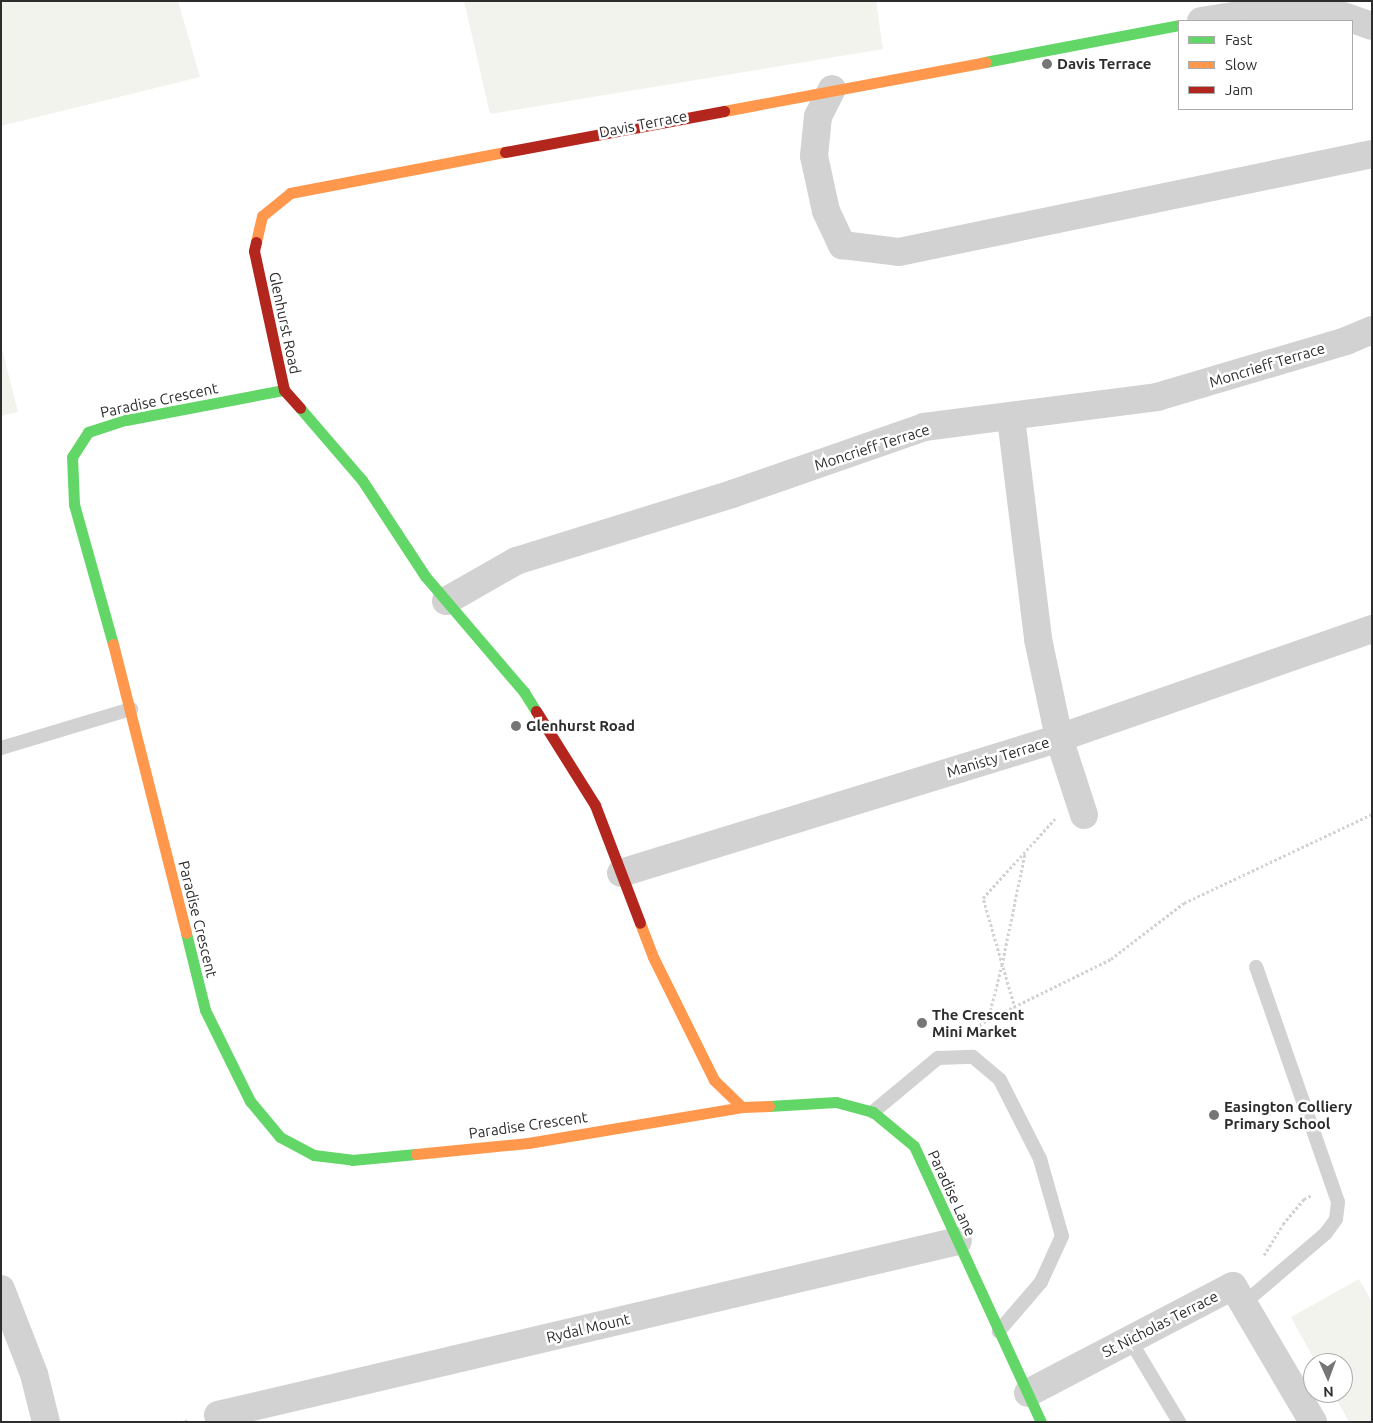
<!DOCTYPE html>
<html>
<head>
<meta charset="utf-8">
<style>
  body { margin:0 }
  #map { position:relative; width:1373px; height:1423px; overflow:hidden; background:#fff; font-family:Ubuntu,sans-serif }
  div>[style] { position:absolute }
  [style*='--x'] { left:calc(var(--x)*1px); top:calc(var(--y)*1px); width:calc(var(--w)*1px); rotate:calc(var(--a)*1deg) }
  .green>* { inset:0; background:#f2f3ec }
  .path>* { height:3px; margin-top:-1.5px; transform-origin:0; background:repeating-linear-gradient(90deg,#d2d2d2 0 2.5px,transparent 0 5px) }
  .lane>* { height:14px; margin:-7px; padding:0 7px; transform-origin:7px; border-radius:7px; background:#d2d2d2 }
  .street>* { height:28px; margin:-14px; padding:0 14px; transform-origin:14px; border-radius:14px; background:#d2d2d2 }
  .fast>* { height:11px; margin:-5.5px; padding:0 5.5px; transform-origin:5.5px; border-radius:5.5px; background:#63d668 }
  .slow>* { height:11px; margin:-5.5px; padding:0 5.5px; transform-origin:5.5px; border-radius:5.5px; background:#ff974d }
  .jam>* { height:11px; margin:-5.5px; padding:0 5.5px; transform-origin:5.5px; border-radius:5.5px; background:#b3261e }
  .dots>* { width:14px; height:14px; translate:-50% -50%; box-sizing:border-box; border:2px solid #fff; border-radius:50% }
  span { translate:-50% -50%; white-space:nowrap; text-align:center; line-height:1.15; -webkit-text-stroke:5px #fff; paint-order:stroke }
  .poi-label { font-size:15px; color:#2d2d2d; font-weight:700 }
  .left { translate:0 -50%; text-align:left }
  .street-label { font-size:15px; color:#2d2d2d }
  .frame { position:absolute; inset:0; border:2px solid #2d2d2d; pointer-events:none }
  .legend { position:absolute; left:1178px; top:20px; width:175px; height:90px; box-sizing:border-box; background:#fff; border:1px solid #ababab; margin:0; padding:6px 9px; list-style:none; font-size:15px; color:#2d2d2d }
  .legend li { display:flex; align-items:center; gap:10px; height:25px }
  .legend b { width:25px; border:1px solid #ababab }
  .north { position:absolute; left:1303px; top:1353px; width:50px; height:50px; box-sizing:border-box; background:#fff; border:1px solid #ababab; border-radius:50%; rotate:178deg; font-size:14px; font-weight:700; line-height:20px; text-align:center; color:#2d2d2d }
  .north::after { content:''; display:block; margin:auto; width:18px; height:22px; background:#767676; clip-path:polygon(50% 0,100% 100%,50% 72%,0 100%) }
</style>
</head>
<body>
<div id="map">
  <div class="green">
    <div style="clip-path:polygon(1px 1px,178px 1px,200px 77px,1px 126px)"></div>
    <div style="clip-path:polygon(464px 1px,876px 1px,883px 49px,490px 114px)"></div>
    <div style="clip-path:polygon(1px 345px,18px 412px,1px 416px)"></div>
    <div style="clip-path:polygon(1359px 1279px,1372px 1302px,1372px 1422px,1349px 1422px,1333px 1393px,1343px 1393px,1343px 1363px,1316px 1363px,1291px 1317px)"></div>
  </div>
  <div class="path">
    <div style="--x:1015;--y:1008;--w:115;--a:-106.2"></div>
    <div style="--x:983;--y:898;--w:107;--a:-47.7"></div>
    <div style="--x:988;--y:1020;--w:57;--a:-75.7"></div>
    <div style="--x:1002;--y:965;--w:114;--a:-78.4"></div>
    <div style="--x:967;--y:1034;--w:24;--a:-35"></div>
    <div style="--x:987;--y:1020;--w:138;--a:-26.2"></div>
    <div style="--x:1111;--y:959;--w:92;--a:-37.5"></div>
    <div style="--x:1184;--y:903;--w:208;--a:-25.3"></div>
    <div style="--x:1264;--y:1255;--w:36;--a:-58"></div>
    <div style="--x:1283;--y:1224;--w:33;--a:-50"></div>
    <div style="--x:1304;--y:1199;--w:9;--a:-27"></div>
    <div style="--x:180;--y:1422;--w:10;--a:-11"></div>
  </div>
  <div class="lane">
    <div style="--x:1;--y:748;--w:136;--a:-16.7"></div>
    <div style="--x:873;--y:1112;--w:85;--a:-39.7"></div>
    <div style="--x:938;--y:1058;--w:35;--a:-2"></div>
    <div style="--x:973;--y:1057;--w:35;--a:40"></div>
    <div style="--x:1000;--y:1080;--w:89;--a:63.1"></div>
    <div style="--x:1040;--y:1159;--w:80;--a:74.1"></div>
    <div style="--x:1062;--y:1236;--w:51;--a:114.5"></div>
    <div style="--x:1041;--y:1282;--w:65;--a:130.6"></div>
    <div style="--x:1243;--y:1304;--w:109;--a:-40.5"></div>
    <div style="--x:1326;--y:1233;--w:17;--a:-54"></div>
    <div style="--x:1336;--y:1219;--w:17;--a:-83"></div>
    <div style="--x:1338;--y:1202;--w:249;--a:-109.2"></div>
    <div style="--x:1130;--y:1340;--w:96;--a:59.1"></div>
  </div>
  <div class="street">
    <div style="--x:1201;--y:21;--w:58;--a:-9"></div>
    <div style="--x:1258;--y:12;--w:68;--a:-1.7"></div>
    <div style="--x:1326;--y:10;--w:49;--a:19.2"></div>
    <div style="--x:832;--y:89;--w:30;--a:117"></div>
    <div style="--x:818;--y:116;--w:40;--a:95.7"></div>
    <div style="--x:814;--y:156;--w:56;--a:77.7"></div>
    <div style="--x:826;--y:211;--w:38;--a:65"></div>
    <div style="--x:842;--y:245;--w:57;--a:7"></div>
    <div style="--x:899;--y:252;--w:483;--a:-11.7"></div>
    <div style="--x:1011;--y:418;--w:223;--a:83"></div>
    <div style="--x:1038;--y:639;--w:101;--a:78"></div>
    <div style="--x:1059;--y:738;--w:81;--a:72"></div>
    <div style="--x:446;--y:601;--w:81;--a:-29.7"></div>
    <div style="--x:516;--y:561;--w:226;--a:-17.2"></div>
    <div style="--x:732;--y:494;--w:203;--a:-19.2"></div>
    <div style="--x:924;--y:427;--w:235;--a:-7.3"></div>
    <div style="--x:1157;--y:397;--w:197;--a:-16.5"></div>
    <div style="--x:1346;--y:341;--w:28;--a:-23"></div>
    <div style="--x:621;--y:873;--w:458;--a:-17.1"></div>
    <div style="--x:1059;--y:738;--w:331;--a:-19.2"></div>
    <div style="--x:1;--y:1289;--w:91;--a:68.8"></div>
    <div style="--x:34;--y:1374;--w:49;--a:76"></div>
    <div style="--x:1028;--y:1393;--w:231;--a:-27.6"></div>
    <div style="--x:1233;--y:1286;--w:158;--a:59.5"></div>
    <div style="--x:218;--y:1415;--w:760;--a:-13.23"></div>
  </div>
  <div class="fast">
    <div style="--x:985;--y:62;--w:197;--a:-10.8"></div>
    <div style="--x:300;--y:408;--w:95;--a:49.3"></div>
    <div style="--x:362;--y:480;--w:115;--a:56.7"></div>
    <div style="--x:425;--y:576;--w:153;--a:49.5"></div>
    <div style="--x:524;--y:692;--w:22;--a:58"></div>
    <div style="--x:113;--y:644;--w:145;--a:-105.6"></div>
    <div style="--x:74;--y:504;--w:47;--a:-92.4"></div>
    <div style="--x:72;--y:457;--w:30;--a:-57"></div>
    <div style="--x:88;--y:432;--w:40;--a:-18"></div>
    <div style="--x:126;--y:420;--w:161;--a:-10.8"></div>
    <div style="--x:186;--y:933;--w:79;--a:76.1"></div>
    <div style="--x:205;--y:1010;--w:102;--a:63.7"></div>
    <div style="--x:250;--y:1101;--w:47;--a:50.2"></div>
    <div style="--x:280;--y:1137;--w:38;--a:28"></div>
    <div style="--x:314;--y:1155;--w:38;--a:7"></div>
    <div style="--x:352;--y:1160;--w:64;--a:-5.4"></div>
    <div style="--x:769;--y:1106;--w:67;--a:-3.4"></div>
    <div style="--x:836;--y:1102;--w:38;--a:15"></div>
    <div style="--x:873;--y:1112;--w:53;--a:39.7"></div>
    <div style="--x:914;--y:1146;--w:304;--a:65.3"></div>
  </div>
  <div class="slow">
    <div style="--x:724;--y:111;--w:266;--a:-10.6"></div>
    <div style="--x:256;--y:242;--w:27;--a:-77"></div>
    <div style="--x:262;--y:216;--w:36;--a:-39"></div>
    <div style="--x:290;--y:193;--w:219;--a:-10.8"></div>
    <div style="--x:113;--y:644;--w:298;--a:75.8"></div>
    <div style="--x:640;--y:923;--w:36;--a:69"></div>
    <div style="--x:653;--y:957;--w:137;--a:63.6"></div>
    <div style="--x:714;--y:1080;--w:39;--a:44"></div>
    <div style="--x:416;--y:1154;--w:113;--a:-5.6"></div>
    <div style="--x:528;--y:1143;--w:217;--a:-9.5"></div>
    <div style="--x:742;--y:1107;--w:27;--a:-2"></div>
  </div>
  <div class="jam">
    <div style="--x:505;--y:152;--w:223;--a:-10.6"></div>
    <div style="--x:256;--y:242;--w:9;--a:103"></div>
    <div style="--x:254;--y:251;--w:142;--a:77.8"></div>
    <div style="--x:284;--y:390;--w:24;--a:48"></div>
    <div style="--x:536;--y:711;--w:111;--a:57.9"></div>
    <div style="--x:595;--y:805;--w:126;--a:69.1"></div>
  </div>
  <div class="dots">
    <div style="left:1047px;top:64px;background:#767676"></div>
    <div style="left:516px;top:726px;background:#767676"></div>
    <div style="left:922px;top:1023px;background:#767676"></div>
    <div style="left:1214px;top:1115px;background:#767676"></div>
  </div>
  <div class="poi-label">
    <span class="left" style="left:1057px;top:64px">Davis Terrace</span>
    <span class="left" style="left:526px;top:726px">Glenhurst Road</span>
    <span class="left" style="left:932px;top:1023px">The Crescent<br>Mini Market</span>
    <span class="left" style="left:1224px;top:1115px">Easington Colliery<br>Primary School</span>
  </div>
  <div class="street-label">
    <span style="left:643px;top:124px;rotate:-11deg">Davis Terrace</span>
    <span style="left:285px;top:323px;rotate:78deg">Glenhurst Road</span>
    <span style="left:1267px;top:365px;rotate:-17deg">Moncrieff Terrace</span>
    <span style="left:159px;top:400px;rotate:-12deg">Paradise Crescent</span>
    <span style="left:872px;top:447px;rotate:-18deg">Moncrieff Terrace</span>
    <span style="left:998px;top:757px;rotate:-17deg">Manisty Terrace</span>
    <span style="left:198px;top:919px;rotate:76deg">Paradise Crescent</span>
    <span style="left:528px;top:1125px;rotate:-8deg">Paradise Crescent</span>
    <span style="left:952px;top:1193px;rotate:65deg">Paradise Lane</span>
    <span style="left:1160px;top:1324px;rotate:-27deg">St Nicholas Terrace</span>
    <span style="left:588px;top:1328px;rotate:-13deg">Rydal Mount</span>
  </div>
  <div class="frame"></div>
  <ul class="legend">
  <li><b style="height:6px;background:#63d668"></b>Fast</li>
  <li><b style="height:6px;background:#ff974d"></b>Slow</li>
  <li><b style="height:6px;background:#b3261e"></b>Jam</li>
  </ul>
  <div class="north">N</div>
</div>
</body>
</html>
